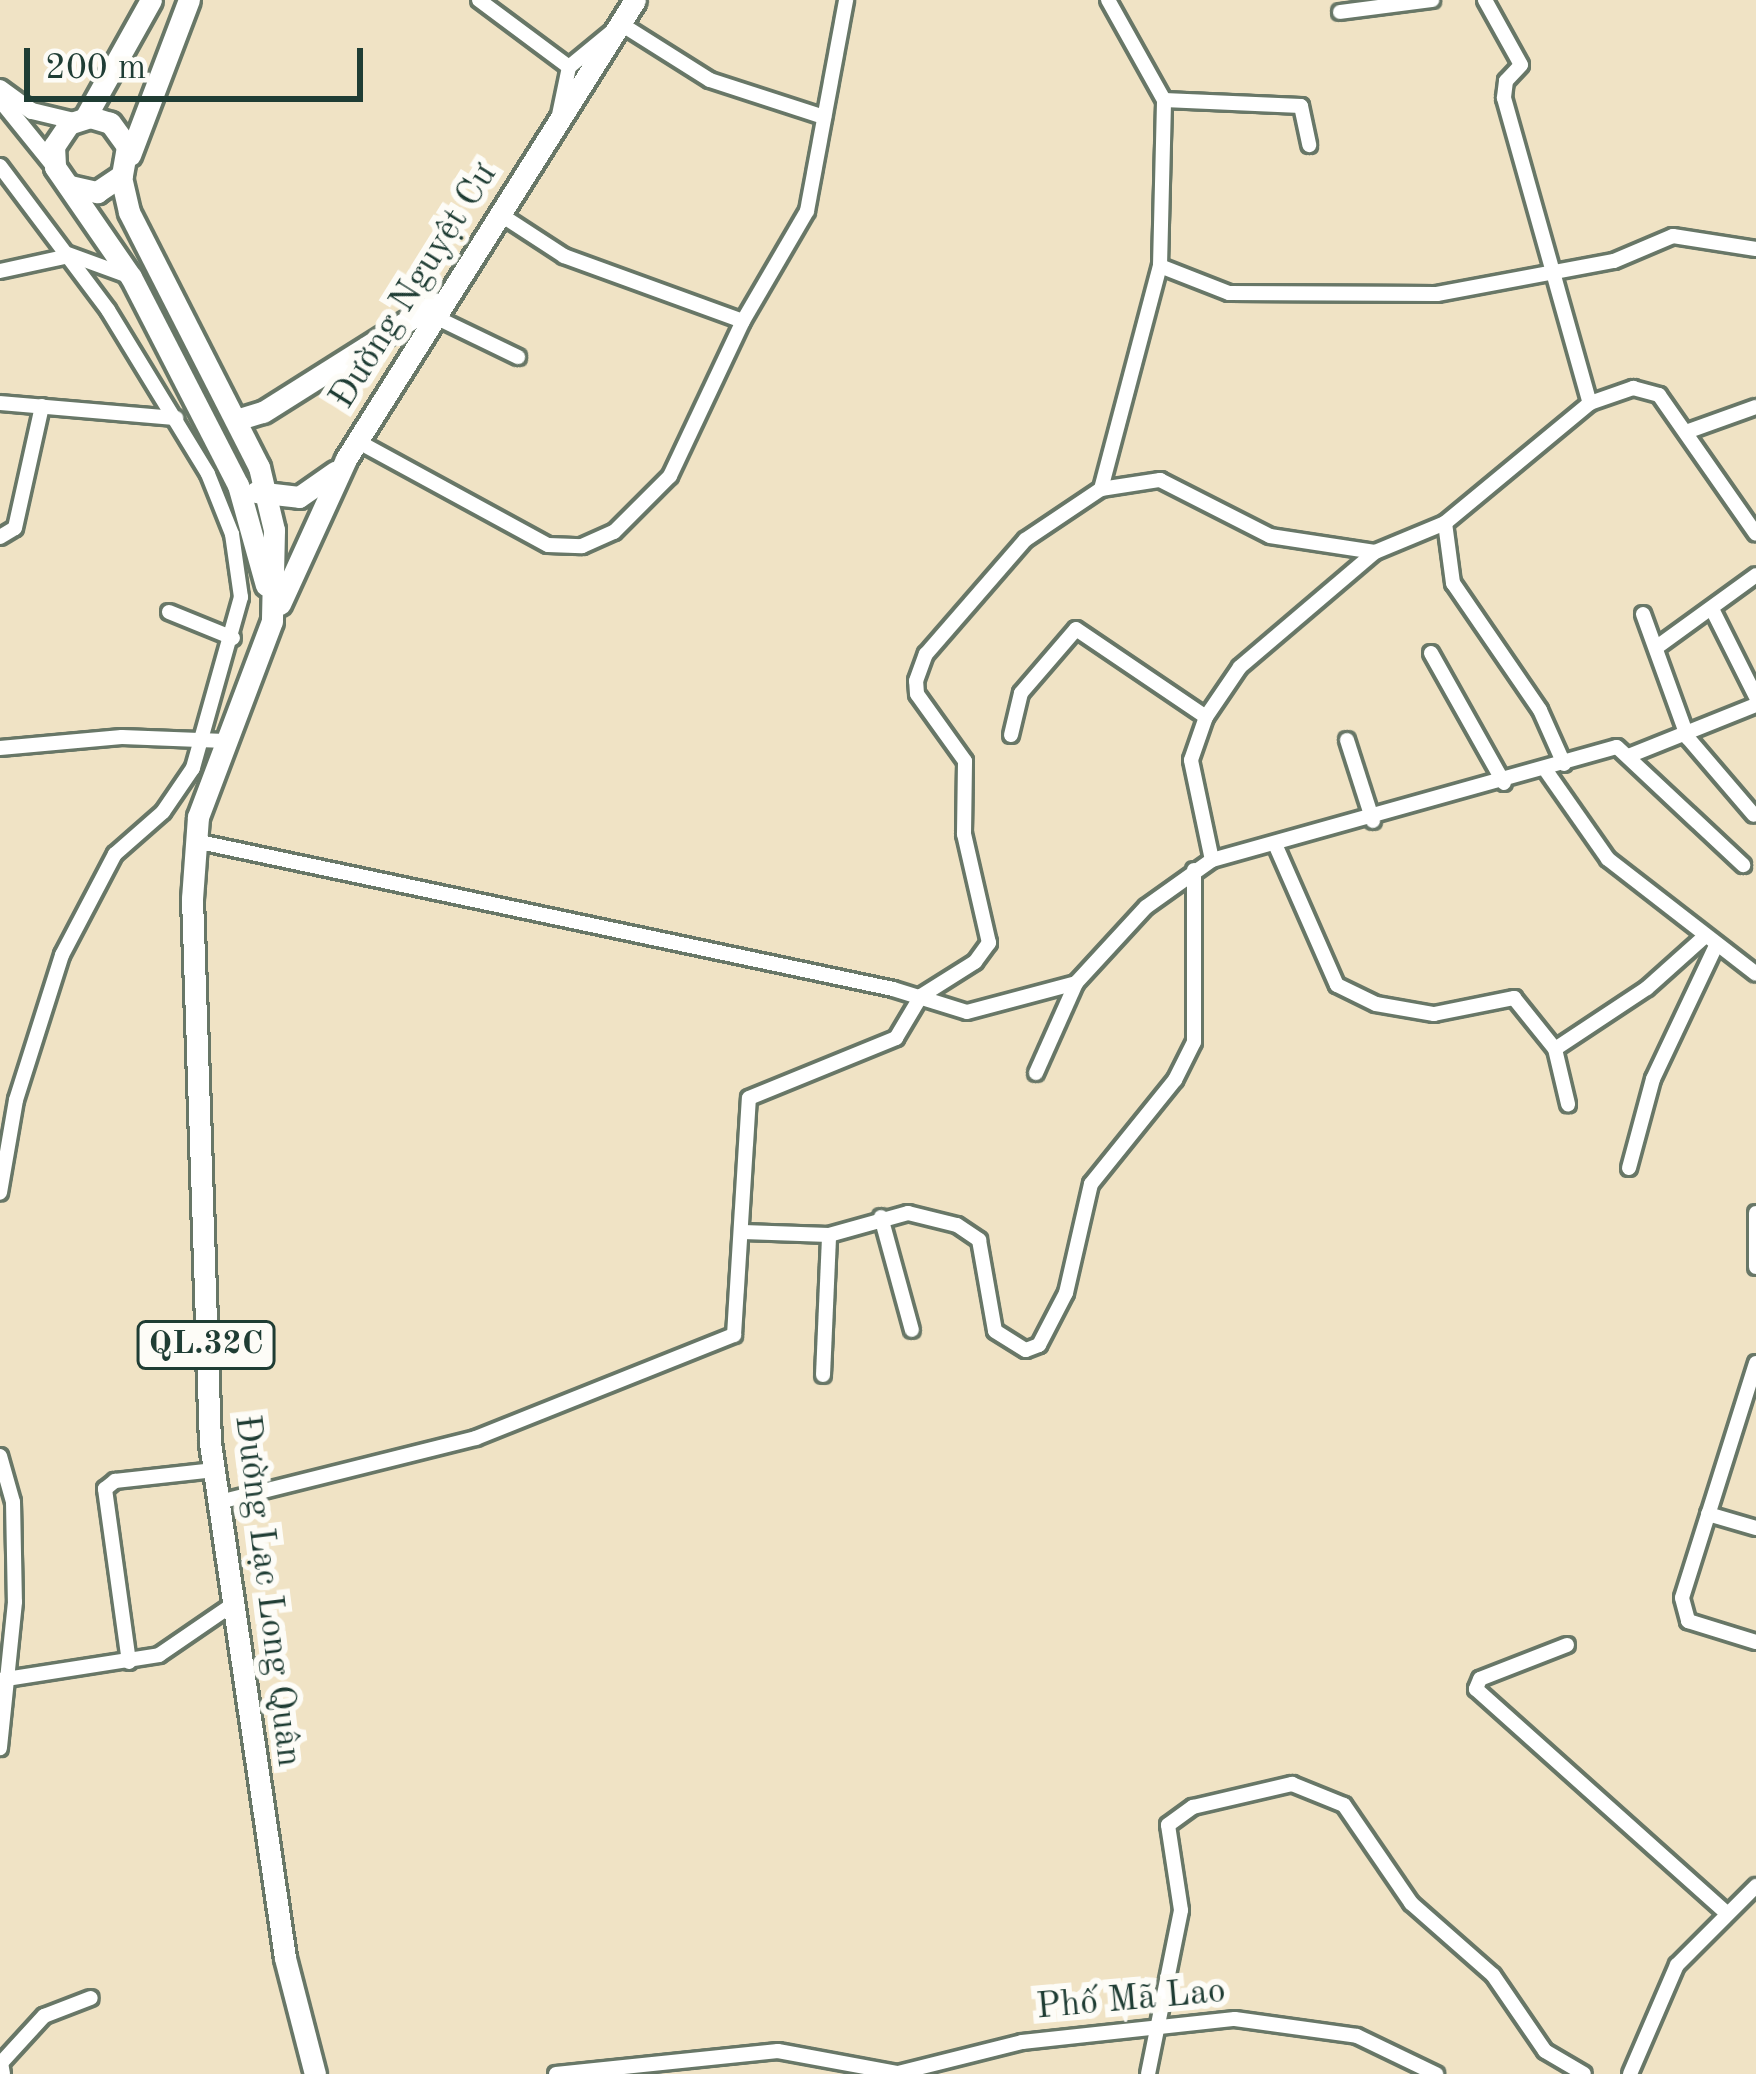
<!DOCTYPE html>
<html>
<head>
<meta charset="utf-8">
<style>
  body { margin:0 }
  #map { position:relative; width:1756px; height:2074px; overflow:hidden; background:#f0e3c5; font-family:"Old Standard TT",serif }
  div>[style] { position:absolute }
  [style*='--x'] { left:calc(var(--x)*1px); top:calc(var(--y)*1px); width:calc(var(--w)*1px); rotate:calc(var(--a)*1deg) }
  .roads { filter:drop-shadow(3px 0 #687767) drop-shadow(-3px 0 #687767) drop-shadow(0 3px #687767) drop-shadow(0 -3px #687767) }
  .minor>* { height:14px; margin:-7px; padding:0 7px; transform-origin:7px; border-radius:7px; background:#fff }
  .major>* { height:16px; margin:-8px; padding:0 8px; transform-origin:8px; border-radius:8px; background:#fff }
  .highway>* { height:21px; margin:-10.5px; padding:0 10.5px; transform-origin:10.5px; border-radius:10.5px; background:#fff }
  span { translate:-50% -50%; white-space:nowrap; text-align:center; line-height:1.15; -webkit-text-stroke:12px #fdfcf7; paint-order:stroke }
  .shield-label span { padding:3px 9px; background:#fdfcf7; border:3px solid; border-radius:9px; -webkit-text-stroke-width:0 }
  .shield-label { font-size:33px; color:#1f3d34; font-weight:700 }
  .street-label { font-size:36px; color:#1f3d34 }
  .scale { position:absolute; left:24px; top:48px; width:339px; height:54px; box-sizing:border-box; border:6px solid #1f3d34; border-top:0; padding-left:15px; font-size:36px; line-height:42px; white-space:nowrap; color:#1f3d34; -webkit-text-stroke:9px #fdfcf7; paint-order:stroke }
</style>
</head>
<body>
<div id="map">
  <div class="roads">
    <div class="minor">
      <div style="--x:479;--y:0;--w:112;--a:36.7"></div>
      <div style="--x:569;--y:67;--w:67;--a:-39.6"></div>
      <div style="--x:621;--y:24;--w:105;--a:32.2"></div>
      <div style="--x:710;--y:80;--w:120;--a:18"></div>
      <div style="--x:1485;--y:0;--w:74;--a:61"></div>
      <div style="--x:1521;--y:65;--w:22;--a:133"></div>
      <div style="--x:1506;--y:81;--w:17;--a:97"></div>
      <div style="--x:1504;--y:98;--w:317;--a:74.3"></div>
      <div style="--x:1340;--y:12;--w:93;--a:-7.4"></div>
      <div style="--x:1164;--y:100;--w:137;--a:2.5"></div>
      <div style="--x:1301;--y:106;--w:40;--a:78"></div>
      <div style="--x:559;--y:115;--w:49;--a:-78.2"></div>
      <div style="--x:0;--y:166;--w:180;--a:53.1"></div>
      <div style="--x:108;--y:310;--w:192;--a:58.6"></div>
      <div style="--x:208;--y:474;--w:65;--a:68.2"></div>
      <div style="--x:232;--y:534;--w:64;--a:81.9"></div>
      <div style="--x:241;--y:597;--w:178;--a:105.7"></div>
      <div style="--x:193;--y:768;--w:53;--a:124.3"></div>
      <div style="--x:163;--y:812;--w:64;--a:138.8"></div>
      <div style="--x:115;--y:854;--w:114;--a:117.7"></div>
      <div style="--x:62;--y:955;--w:152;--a:107.6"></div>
      <div style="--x:16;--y:1100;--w:94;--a:99.8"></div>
      <div style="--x:498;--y:213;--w:79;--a:33.1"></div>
      <div style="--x:564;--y:256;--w:190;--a:20"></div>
      <div style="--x:68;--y:254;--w:67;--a:20.1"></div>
      <div style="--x:1160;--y:266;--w:74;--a:21.4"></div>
      <div style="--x:1229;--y:293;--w:208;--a:0.3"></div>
      <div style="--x:1437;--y:294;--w:180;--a:-10.6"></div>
      <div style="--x:1614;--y:261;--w:64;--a:-23"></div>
      <div style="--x:1673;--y:236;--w:84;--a:8.9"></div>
      <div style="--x:0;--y:271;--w:71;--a:-12.3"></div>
      <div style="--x:429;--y:314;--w:99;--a:25.8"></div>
      <div style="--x:0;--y:403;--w:177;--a:4.9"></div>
      <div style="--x:1686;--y:432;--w:74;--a:-19.7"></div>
      <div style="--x:357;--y:441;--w:217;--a:28.6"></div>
      <div style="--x:548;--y:545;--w:34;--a:2"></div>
      <div style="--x:582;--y:546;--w:35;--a:-24"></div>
      <div style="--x:614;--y:532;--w:79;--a:-45"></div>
      <div style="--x:670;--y:476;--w:171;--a:-64.8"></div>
      <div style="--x:743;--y:321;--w:127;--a:-59.8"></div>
      <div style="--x:807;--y:211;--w:215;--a:-79.5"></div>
      <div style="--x:1101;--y:489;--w:231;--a:-75.2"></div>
      <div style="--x:1160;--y:266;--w:166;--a:-88.6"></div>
      <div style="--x:1164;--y:100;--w:115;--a:-119.2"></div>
      <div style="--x:1445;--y:523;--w:61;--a:82.4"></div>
      <div style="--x:1453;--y:583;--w:154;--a:55.6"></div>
      <div style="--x:1540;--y:710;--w:59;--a:66"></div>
      <div style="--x:0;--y:537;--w:17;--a:-31"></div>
      <div style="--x:15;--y:528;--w:125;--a:-77.5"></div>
      <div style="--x:1712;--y:609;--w:98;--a:63.4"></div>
      <div style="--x:169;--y:612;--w:69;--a:22.1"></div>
      <div style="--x:1643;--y:614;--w:132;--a:70.1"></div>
      <div style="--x:1688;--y:738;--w:101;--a:49.4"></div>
      <div style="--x:1657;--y:647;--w:122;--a:-36"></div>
      <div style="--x:1431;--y:653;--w:149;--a:60.7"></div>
      <div style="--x:1011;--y:735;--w:43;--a:-76.6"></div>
      <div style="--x:1021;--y:693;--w:84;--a:-49.3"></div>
      <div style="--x:1076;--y:629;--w:157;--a:34.1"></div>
      <div style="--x:1347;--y:740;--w:85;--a:72.2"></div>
      <div style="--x:0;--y:748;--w:122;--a:-5.2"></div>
      <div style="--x:122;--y:737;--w:103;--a:2.2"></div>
      <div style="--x:1631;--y:755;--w:135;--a:-21.8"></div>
      <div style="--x:1547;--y:772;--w:106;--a:55"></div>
      <div style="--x:1608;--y:859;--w:187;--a:37.8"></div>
      <div style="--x:195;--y:841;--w:714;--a:11.97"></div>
      <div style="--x:893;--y:989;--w:77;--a:17.3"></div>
      <div style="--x:967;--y:1012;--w:113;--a:-14.9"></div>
      <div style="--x:1076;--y:983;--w:103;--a:-47.4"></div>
      <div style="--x:1146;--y:907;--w:81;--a:-35.5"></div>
      <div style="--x:1212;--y:860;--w:420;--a:-15.6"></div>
      <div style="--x:1617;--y:747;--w:173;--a:43.1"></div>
      <div style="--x:1275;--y:844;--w:154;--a:66.3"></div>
      <div style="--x:1337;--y:985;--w:43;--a:26"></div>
      <div style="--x:1376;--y:1004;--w:59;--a:9.8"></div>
      <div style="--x:1434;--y:1014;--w:82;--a:-11.3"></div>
      <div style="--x:1514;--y:998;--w:65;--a:51.2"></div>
      <div style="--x:1555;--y:1049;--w:57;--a:76.7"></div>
      <div style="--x:1212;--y:860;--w:102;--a:-101.9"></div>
      <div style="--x:1191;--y:760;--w:46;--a:-70.8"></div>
      <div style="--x:1206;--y:717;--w:60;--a:-55.8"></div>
      <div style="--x:1240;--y:667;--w:177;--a:-40.4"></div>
      <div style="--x:1375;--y:552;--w:76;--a:-22.5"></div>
      <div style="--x:1445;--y:523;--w:188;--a:-39.6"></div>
      <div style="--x:1590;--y:403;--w:46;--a:-19.2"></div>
      <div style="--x:1633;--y:388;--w:27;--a:15"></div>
      <div style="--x:1659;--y:395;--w:169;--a:55.1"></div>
      <div style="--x:1555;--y:1049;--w:110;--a:-33.5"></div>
      <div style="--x:1647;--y:988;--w:76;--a:-41.8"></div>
      <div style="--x:1036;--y:1073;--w:98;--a:-66"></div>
      <div style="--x:1629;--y:1168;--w:92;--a:-74.9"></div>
      <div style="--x:1653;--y:1079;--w:147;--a:-64.7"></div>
      <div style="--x:1756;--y:1213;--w:54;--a:90"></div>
      <div style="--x:881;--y:1217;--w:117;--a:74.7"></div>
      <div style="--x:743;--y:1232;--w:86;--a:2"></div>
      <div style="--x:829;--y:1235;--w:82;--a:-15.6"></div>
      <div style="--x:908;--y:1213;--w:50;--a:13.8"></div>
      <div style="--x:957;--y:1225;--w:27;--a:34"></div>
      <div style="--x:979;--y:1240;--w:92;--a:80"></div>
      <div style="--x:995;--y:1331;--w:36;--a:32"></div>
      <div style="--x:1026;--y:1350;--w:14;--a:-21"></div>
      <div style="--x:1039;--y:1345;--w:59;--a:-62.6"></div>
      <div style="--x:1066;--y:1293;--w:112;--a:-77.1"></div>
      <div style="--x:1091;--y:1184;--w:134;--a:-51.1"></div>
      <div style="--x:1175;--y:1080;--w:42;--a:-63.4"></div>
      <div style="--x:1194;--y:1042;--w:172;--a:-90"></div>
      <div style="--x:1756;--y:1363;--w:246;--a:107.5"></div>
      <div style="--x:1682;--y:1598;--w:24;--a:75"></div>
      <div style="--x:1688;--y:1621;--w:71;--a:17.2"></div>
      <div style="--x:823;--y:1375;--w:140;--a:-87.5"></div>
      <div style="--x:0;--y:1456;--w:48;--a:74.2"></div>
      <div style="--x:13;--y:1502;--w:100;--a:88.9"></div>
      <div style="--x:15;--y:1602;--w:147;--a:95.9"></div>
      <div style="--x:219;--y:1502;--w:265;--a:-14"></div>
      <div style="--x:476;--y:1438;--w:278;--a:-21.8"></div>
      <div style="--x:734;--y:1335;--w:237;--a:-86.4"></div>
      <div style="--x:749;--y:1098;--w:159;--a:-22.2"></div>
      <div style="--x:896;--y:1038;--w:49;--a:-59.2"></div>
      <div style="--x:921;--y:996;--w:64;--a:-32.2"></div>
      <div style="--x:975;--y:962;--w:24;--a:-54"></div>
      <div style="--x:989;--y:943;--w:112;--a:-102.9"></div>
      <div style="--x:964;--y:834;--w:73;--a:-89.2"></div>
      <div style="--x:965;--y:761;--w:82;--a:-125.6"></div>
      <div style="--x:917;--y:694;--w:13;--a:-94"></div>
      <div style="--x:916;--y:681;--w:29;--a:-70"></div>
      <div style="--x:926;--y:654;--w:151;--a:-49"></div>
      <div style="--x:1025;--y:540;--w:92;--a:-33.9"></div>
      <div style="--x:1101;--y:489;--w:60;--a:-8.7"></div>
      <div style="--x:1160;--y:480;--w:123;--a:27"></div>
      <div style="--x:1270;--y:536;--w:106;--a:8.7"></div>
      <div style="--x:1708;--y:1514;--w:50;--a:16.3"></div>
      <div style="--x:1567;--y:1645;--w:93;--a:158.7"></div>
      <div style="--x:1480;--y:1679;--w:11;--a:112"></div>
      <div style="--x:1476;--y:1689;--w:333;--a:41.8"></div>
      <div style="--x:129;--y:1662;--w:175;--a:-97.9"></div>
      <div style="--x:105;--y:1489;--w:13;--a:-39"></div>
      <div style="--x:115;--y:1481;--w:100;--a:-6.3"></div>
      <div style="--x:0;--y:1680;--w:161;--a:-8.9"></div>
      <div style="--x:159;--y:1655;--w:88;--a:-34.4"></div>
      <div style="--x:3;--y:2074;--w:11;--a:-100"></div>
      <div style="--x:1;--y:2063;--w:64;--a:-47.5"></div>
      <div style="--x:44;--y:2016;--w:50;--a:-21"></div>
      <div style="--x:556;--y:2074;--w:223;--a:-5.9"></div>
      <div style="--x:778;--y:2051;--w:122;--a:10.4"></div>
      <div style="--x:898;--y:2073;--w:128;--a:-14"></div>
      <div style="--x:1022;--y:2042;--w:214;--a:-6.2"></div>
      <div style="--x:1235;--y:2019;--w:123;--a:7.9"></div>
      <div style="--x:1357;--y:2036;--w:88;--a:25.7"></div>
      <div style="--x:1148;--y:2074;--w:167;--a:-78.6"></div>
      <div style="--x:1181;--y:1910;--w:86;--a:-98.7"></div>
      <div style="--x:1168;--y:1825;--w:31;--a:-36"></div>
      <div style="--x:1193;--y:1807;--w:102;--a:-13.1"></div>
      <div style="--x:1292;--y:1784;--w:56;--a:22"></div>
      <div style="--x:1344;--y:1805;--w:119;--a:55.6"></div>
      <div style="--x:1411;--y:1903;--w:109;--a:41.3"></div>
      <div style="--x:1493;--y:1975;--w:92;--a:55.6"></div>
      <div style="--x:1545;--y:2051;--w:45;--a:30.5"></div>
      <div style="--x:1630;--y:2074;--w:119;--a:-66.7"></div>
      <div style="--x:1677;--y:1965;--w:112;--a:-45"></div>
    </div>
    <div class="major">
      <div style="--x:0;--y:88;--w:39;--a:36"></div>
      <div style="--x:32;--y:111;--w:43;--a:13.4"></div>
      <div style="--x:0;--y:99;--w:87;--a:51"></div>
    </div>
    <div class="highway">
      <div style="--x:85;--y:118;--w:135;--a:-60.8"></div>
      <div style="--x:130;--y:155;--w:166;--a:-69.2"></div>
      <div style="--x:121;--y:177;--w:36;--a:77"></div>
      <div style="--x:129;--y:212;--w:286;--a:63"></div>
      <div style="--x:259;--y:467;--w:65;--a:76.6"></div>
      <div style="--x:274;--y:530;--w:91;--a:91.3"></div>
      <div style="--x:272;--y:621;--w:210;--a:110.7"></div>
      <div style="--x:198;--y:817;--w:81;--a:94.2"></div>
      <div style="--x:192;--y:898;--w:545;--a:88.11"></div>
      <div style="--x:210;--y:1443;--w:520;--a:81.71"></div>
      <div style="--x:285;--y:1958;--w:120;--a:75.5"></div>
      <div style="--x:70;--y:186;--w:28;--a:13"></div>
      <div style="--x:97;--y:192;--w:30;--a:-34"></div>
      <div style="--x:122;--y:175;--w:29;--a:-80"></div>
      <div style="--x:127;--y:146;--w:29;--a:-126"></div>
      <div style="--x:110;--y:123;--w:21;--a:-163"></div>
      <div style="--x:90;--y:117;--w:22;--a:162"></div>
      <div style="--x:69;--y:124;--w:27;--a:124"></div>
      <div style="--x:54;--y:146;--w:21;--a:87"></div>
      <div style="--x:55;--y:167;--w:134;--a:55.4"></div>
      <div style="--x:131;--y:277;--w:234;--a:62.8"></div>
      <div style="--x:238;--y:485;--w:104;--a:74.4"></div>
      <div style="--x:236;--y:420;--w:28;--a:-17"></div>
      <div style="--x:263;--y:412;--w:204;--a:-32.2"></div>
      <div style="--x:256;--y:492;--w:43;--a:6.6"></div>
      <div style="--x:299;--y:497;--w:44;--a:-34.8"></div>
      <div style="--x:280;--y:604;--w:159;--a:-65.5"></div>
      <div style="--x:346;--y:459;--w:542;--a:-57.8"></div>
    </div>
  </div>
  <div class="shield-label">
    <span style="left:206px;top:1345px">QL.32C</span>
  </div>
  <div class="street-label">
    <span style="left:415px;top:287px;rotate:-58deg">Đường Nguyệt Cư</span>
    <span style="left:266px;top:1591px;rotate:83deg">Đường Lạc Long Quân</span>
    <span style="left:1131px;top:2001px;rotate:-5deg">Phố Mã Lao</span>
  </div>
  <div class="scale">200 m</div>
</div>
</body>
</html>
